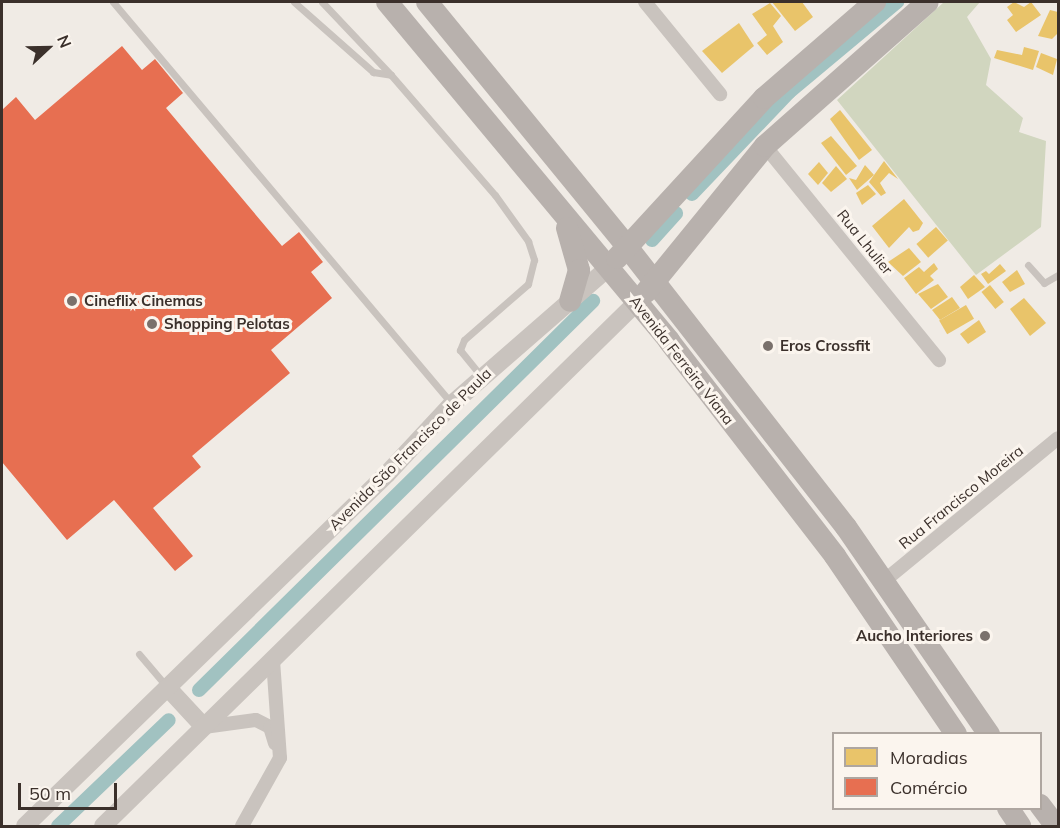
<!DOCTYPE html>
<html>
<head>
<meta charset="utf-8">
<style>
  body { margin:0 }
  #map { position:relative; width:1060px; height:828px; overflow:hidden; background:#f0ebe5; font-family:Mulish,sans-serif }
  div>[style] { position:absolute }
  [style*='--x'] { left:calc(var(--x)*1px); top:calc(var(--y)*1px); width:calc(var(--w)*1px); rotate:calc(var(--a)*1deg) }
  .green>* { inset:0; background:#d1d6bf }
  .homes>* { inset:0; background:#e9c46a; transform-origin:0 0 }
  .shops>* { inset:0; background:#e76f51 }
  .canal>* { height:14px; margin:-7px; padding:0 7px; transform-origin:7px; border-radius:7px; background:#a1c2c1 }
  .service>* { height:7px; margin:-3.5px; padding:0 3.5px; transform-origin:3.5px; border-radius:3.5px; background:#c9c3be }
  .minor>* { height:14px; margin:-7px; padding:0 7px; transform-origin:7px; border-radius:7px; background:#c9c3be }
  .tertiary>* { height:18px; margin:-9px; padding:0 9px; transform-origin:9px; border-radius:9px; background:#c9c3be }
  .primary>* { height:22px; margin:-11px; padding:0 11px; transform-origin:11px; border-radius:11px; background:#b8b1ad }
  .dots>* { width:16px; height:16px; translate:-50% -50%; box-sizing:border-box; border:3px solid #fbf5ee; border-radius:50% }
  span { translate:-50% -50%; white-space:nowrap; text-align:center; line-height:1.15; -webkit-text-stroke:6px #fbf5ee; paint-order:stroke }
  .street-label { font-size:15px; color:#3b302b }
  .poi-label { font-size:15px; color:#3b302b; font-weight:700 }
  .left { translate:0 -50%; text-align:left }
  .right { translate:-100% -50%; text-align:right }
  .frame { position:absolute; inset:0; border:3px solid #3b302b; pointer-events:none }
  .legend { position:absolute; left:832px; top:732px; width:210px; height:78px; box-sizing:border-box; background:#fbf5ee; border:2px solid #aea6a0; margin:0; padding:8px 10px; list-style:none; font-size:18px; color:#3b302b }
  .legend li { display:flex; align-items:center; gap:12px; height:30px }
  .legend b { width:30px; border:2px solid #aea6a0 }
  .north { position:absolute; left:18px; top:18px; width:60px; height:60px; -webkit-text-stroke:4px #fbf5ee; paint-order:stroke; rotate:68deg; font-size:16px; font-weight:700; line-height:24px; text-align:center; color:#3b302b }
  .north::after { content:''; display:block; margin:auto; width:21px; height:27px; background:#3b302b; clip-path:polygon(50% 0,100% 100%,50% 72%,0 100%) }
  .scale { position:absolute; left:18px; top:783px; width:99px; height:27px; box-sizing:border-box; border:3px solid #3b302b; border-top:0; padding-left:8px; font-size:18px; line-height:21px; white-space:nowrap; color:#3b302b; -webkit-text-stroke:4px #fbf5ee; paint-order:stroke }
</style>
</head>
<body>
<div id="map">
  <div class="green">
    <div style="clip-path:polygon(944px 2px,980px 2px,967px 17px,991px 59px,986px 85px,1023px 118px,1019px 132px,1046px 141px,1041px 227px,976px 275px,837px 100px)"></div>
  </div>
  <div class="homes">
    <div style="clip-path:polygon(772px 2px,802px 2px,813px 17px,795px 31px)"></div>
    <div style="clip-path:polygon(1014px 2px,1024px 7px,1031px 2px,1041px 15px,1016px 32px,1007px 20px,1013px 15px,1007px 7px)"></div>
    <div style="clip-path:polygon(770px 3px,781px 16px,773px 26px,783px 42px,767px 55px,757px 43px,767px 35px,752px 14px)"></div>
    <div style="clip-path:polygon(1050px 10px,1058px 12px,1058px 33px,1052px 39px,1038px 36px)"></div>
    <div style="clip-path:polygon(739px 23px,754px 46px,722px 73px,702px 51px)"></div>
    <div style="clip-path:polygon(1024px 47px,1039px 51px,1033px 70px,994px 58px,997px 50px,1022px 55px)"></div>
    <div style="clip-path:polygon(1041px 53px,1057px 59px,1053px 75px,1036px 67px)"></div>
    <div style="clip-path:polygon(840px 110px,872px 150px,859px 160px,830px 119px)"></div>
    <div style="clip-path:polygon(831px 136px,857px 166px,846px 175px,821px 143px)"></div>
    <div style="clip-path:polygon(884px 161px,898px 179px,889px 173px,880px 183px,886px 193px,881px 196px,869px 182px)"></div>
    <div style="clip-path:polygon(819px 162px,828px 173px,818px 185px,808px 174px)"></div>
    <div style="clip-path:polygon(865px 165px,874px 175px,857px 190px,849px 178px,856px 180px)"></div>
    <div style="clip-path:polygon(836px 166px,847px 179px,831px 192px,822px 183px)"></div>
    <div style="clip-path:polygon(868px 185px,876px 194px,862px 205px,856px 193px)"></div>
    <div style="clip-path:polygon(904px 199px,923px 223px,919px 230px,913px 232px,909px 227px,889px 248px,872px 226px)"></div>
    <div style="left:936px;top:227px;width:18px;height:26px;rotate:49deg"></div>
    <div style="clip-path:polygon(909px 248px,921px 262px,903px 276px,888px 262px)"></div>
    <div style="clip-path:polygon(934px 263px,938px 269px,930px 276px,934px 280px,916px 294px,904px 278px,919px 267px,924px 272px)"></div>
    <div style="clip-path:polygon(1000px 264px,1006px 271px,988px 284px,981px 274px,986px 271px,989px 274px)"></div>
    <div style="clip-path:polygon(1017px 270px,1025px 284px,1010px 292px,1002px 282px)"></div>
    <div style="clip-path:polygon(974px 275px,985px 287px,968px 299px,960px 287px)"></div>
    <div style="clip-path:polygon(938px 284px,948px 297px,931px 309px,918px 294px)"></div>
    <div style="left:990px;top:285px;width:22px;height:11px;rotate:51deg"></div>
    <div style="clip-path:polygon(952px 297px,960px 308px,940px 320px,932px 310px)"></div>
    <div style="clip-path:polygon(1024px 298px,1046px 323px,1030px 336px,1010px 309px)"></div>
    <div style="left:966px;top:305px;width:16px;height:31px;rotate:60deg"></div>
    <div style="clip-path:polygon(979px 320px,986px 332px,968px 344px,960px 334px)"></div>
  </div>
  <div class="shops">
    <div style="clip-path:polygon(122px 46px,142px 70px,155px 59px,183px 93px,166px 108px,282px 246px,299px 232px,323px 262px,311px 272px,332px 298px,271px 350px,290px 373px,192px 456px,201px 467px,153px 508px,193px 556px,175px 571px,114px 500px,67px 540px,2px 462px,2px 110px,16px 97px,35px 120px)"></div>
  </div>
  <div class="canal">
    <div style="--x:692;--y:194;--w:141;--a:-46.4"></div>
    <div style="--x:789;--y:92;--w:141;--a:-39.8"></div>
    <div style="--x:652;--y:240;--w:36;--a:-48"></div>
    <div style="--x:199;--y:690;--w:554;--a:-44.63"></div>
    <div style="--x:58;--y:826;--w:153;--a:-43.7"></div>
  </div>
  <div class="service">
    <div style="--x:113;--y:2;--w:526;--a:49.86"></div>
    <div style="--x:294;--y:2;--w:106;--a:41.5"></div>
    <div style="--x:373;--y:72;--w:18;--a:9"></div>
    <div style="--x:391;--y:75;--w:159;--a:49.1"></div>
    <div style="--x:495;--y:195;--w:57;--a:54.3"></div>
    <div style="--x:528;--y:241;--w:20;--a:72"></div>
    <div style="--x:534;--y:260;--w:25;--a:104"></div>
    <div style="--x:528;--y:284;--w:85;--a:138.8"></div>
    <div style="--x:464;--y:340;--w:11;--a:112"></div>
    <div style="--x:460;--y:350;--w:33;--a:51"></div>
    <div style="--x:322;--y:2;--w:100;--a:46.6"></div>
    <div style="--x:1028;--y:265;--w:24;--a:48"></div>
    <div style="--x:1044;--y:283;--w:16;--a:-30"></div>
    <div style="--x:139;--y:654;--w:43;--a:49.7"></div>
  </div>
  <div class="minor">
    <div style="--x:645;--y:2;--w:119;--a:50.8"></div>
    <div style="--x:765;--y:146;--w:276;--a:50.9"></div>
    <div style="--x:884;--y:581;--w:225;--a:-39.4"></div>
    <div style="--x:204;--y:727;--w:52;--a:-7.7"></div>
    <div style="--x:256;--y:720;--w:16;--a:27"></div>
    <div style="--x:270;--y:727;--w:17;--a:73"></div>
    <div style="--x:242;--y:826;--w:78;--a:-60.8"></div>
    <div style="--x:280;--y:758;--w:98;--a:-94.1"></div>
  </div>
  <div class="tertiary">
    <div style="--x:167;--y:687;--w:54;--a:47.2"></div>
    <div style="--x:25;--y:826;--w:505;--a:-44.2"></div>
    <div style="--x:387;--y:474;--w:96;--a:-47.1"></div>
    <div style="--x:452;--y:404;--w:207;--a:-41.1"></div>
    <div style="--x:103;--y:826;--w:748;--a:-44.46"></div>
  </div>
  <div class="primary">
    <div style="--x:387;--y:2;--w:441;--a:50.2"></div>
    <div style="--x:669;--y:341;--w:272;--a:52.3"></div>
    <div style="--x:835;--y:556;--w:215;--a:55.8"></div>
    <div style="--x:427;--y:2;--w:318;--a:50.7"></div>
    <div style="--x:628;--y:248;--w:354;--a:52"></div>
    <div style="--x:846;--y:527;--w:252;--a:55.4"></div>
    <div style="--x:567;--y:228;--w:44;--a:74.1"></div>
    <div style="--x:579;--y:270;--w:32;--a:106"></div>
    <div style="--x:617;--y:258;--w:217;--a:-47.4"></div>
    <div style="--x:764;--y:98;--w:147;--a:-40.9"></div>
    <div style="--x:646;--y:292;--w:188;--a:-50.8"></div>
    <div style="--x:765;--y:146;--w:217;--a:-41.5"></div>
    <div style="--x:1040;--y:805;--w:26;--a:53"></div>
    <div style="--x:1008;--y:808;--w:22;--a:56"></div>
  </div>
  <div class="dots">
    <div style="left:72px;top:301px;background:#7a716c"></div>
    <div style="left:152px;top:324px;background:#7a716c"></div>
    <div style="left:768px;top:346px;background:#7a716c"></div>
    <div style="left:985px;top:636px;background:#7a716c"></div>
  </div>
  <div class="street-label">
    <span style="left:865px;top:242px;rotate:51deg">Rua Lhulier</span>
    <span style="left:682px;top:360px;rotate:52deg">Avenida Ferreira Viana</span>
    <span style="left:410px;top:449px;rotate:-45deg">Avenida São Francisco de Paula</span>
    <span style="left:961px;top:497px;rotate:-39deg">Rua Francisco Moreira</span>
  </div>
  <div class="poi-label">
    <span class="left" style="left:84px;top:301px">Cineflix Cinemas</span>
    <span class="left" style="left:164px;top:324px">Shopping Pelotas</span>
    <span class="left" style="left:780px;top:346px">Eros Crossfit</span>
    <span class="right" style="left:973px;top:636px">Aucho Interiores</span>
  </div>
  <div class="frame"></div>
  <ul class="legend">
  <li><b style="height:16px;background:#e9c46a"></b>Moradias</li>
  <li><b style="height:16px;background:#e76f51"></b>Comércio</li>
  </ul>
  <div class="north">N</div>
  <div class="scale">50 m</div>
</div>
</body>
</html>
